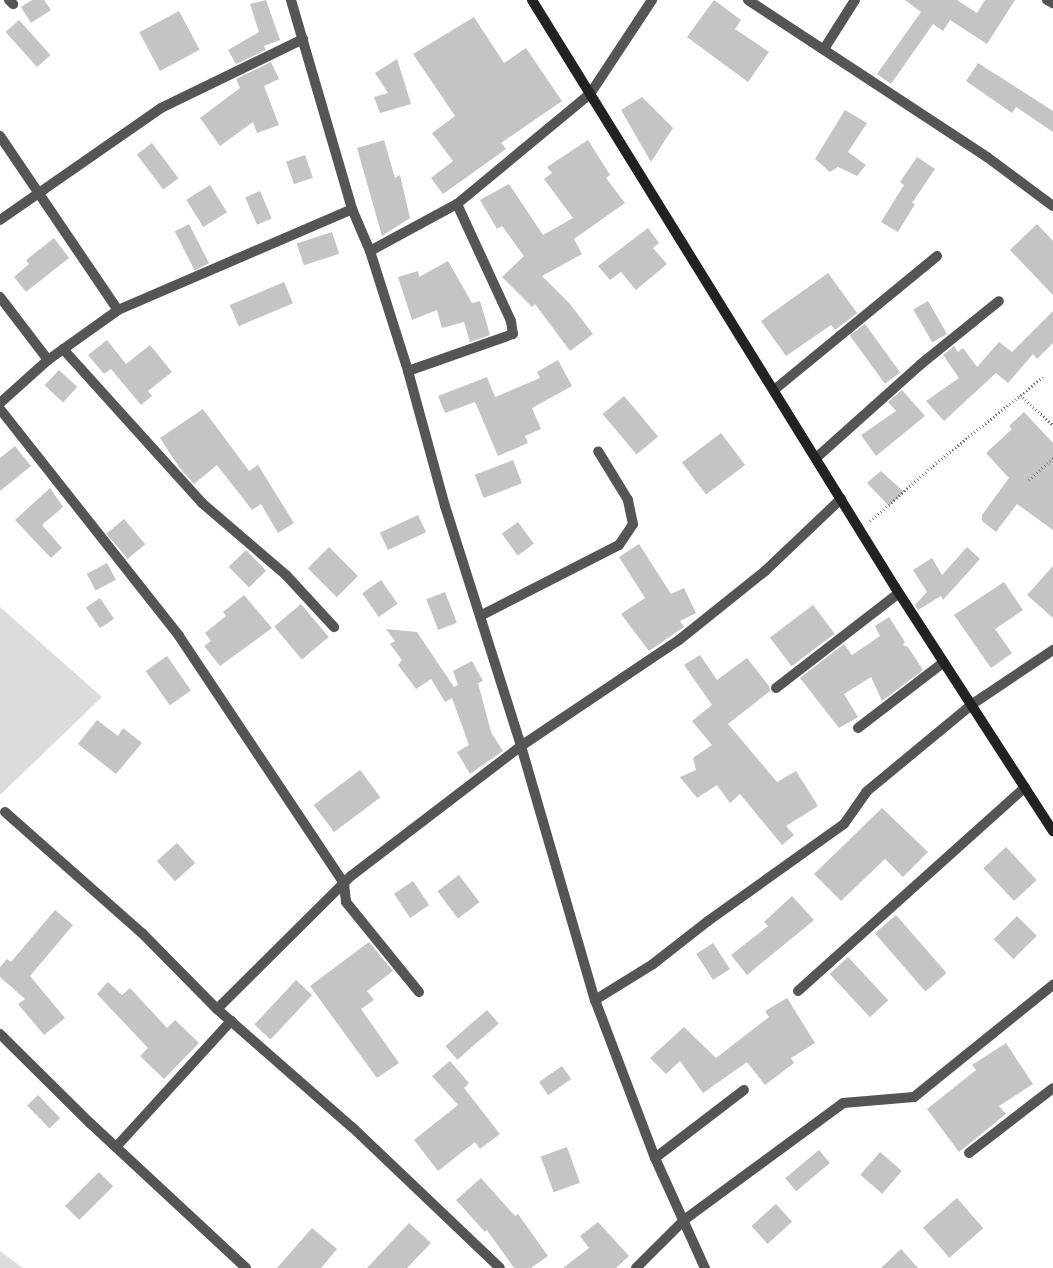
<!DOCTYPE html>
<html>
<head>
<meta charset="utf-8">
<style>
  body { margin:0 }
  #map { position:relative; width:1053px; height:1268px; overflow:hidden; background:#fff; font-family:"Fira Sans Condensed",sans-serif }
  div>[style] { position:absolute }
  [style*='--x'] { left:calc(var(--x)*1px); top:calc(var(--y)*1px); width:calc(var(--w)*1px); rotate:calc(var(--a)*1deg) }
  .green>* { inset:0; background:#dcdcdc }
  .building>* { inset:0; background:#c4c4c4; transform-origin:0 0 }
  .path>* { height:3px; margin-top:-1.5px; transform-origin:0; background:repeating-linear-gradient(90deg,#777 0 1px,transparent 0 3.5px) }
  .street>* { height:10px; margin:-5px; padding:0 5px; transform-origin:5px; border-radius:5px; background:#555 }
  .secondary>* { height:10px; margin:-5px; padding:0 5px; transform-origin:5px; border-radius:5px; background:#222 }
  span { translate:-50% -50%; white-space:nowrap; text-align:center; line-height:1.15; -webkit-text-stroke:4.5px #fff; paint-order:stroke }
</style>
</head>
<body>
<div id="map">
  <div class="green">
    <div style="clip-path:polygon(0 607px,102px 697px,0 795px)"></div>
    <div style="clip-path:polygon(0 1251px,23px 1268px,0 1268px)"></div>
  </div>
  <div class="building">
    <div style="clip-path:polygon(32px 0,44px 0,51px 10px,31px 23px,21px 7px)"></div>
    <div style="clip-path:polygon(266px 0,280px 40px,264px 46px,266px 50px,236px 64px,228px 50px,259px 32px,250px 4px)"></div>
    <div style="clip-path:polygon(714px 0,741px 20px,735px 29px,769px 52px,748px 82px,687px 37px)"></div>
    <div style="clip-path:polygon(905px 0,957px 0,977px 13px,985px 0,1015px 0,987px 44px,950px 20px,943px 31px,933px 24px,891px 84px,877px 74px,921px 12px)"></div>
    <div style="left:179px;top:11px;width:44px;height:45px;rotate:62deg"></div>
    <div style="clip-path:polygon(474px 17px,504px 63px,526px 48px,562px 101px,501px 143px,506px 149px,443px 194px,431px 178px,453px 161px,432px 133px,455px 116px,413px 54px)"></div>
    <div style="left:19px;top:20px;width:47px;height:18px;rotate:48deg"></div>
    <div style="clip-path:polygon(397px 59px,411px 104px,380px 113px,374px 97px,388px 93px,375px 73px)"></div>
    <div style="clip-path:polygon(271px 62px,279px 79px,264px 86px,279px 125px,257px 133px,253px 122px,220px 146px,200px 118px,240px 88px,236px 79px)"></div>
    <div style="clip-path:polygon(978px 63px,1053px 111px,1053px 132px,1016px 107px,1012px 113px,966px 81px)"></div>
    <div style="clip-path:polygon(642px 97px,673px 128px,651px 162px,621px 110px)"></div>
    <div style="clip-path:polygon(845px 110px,867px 123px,848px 152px,866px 165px,857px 176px,838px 167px,830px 172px,815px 159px)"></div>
    <div style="clip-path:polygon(384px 140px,395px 178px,400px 175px,410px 218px,382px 236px,357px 148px)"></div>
    <div style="clip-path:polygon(588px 140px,610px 175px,606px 178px,625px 203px,574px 239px,582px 254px,542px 276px,570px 304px,593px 334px,570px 351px,535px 304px,532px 307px,502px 277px,524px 256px,502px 226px,497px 229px,480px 200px,509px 184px,543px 235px,573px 218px,544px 179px,552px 173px,547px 167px)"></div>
    <div style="left:152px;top:143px;width:44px;height:19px;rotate:53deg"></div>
    <div style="left:305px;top:155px;width:24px;height:20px;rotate:71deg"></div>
    <div style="clip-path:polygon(917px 157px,935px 169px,912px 203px,915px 204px,898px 232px,881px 222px,904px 185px,900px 182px)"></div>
    <div style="left:210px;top:185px;width:32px;height:28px;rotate:58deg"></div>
    <div style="left:260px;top:191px;width:30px;height:16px;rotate:67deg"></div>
    <div style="left:189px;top:224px;width:44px;height:16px;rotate:63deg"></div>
    <div style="clip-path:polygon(1037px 224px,1053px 241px,1053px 295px,1010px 250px)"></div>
    <div style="clip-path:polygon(648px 228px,659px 243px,653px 248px,667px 264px,636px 290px,621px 272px,610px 280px,598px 266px)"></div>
    <div style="left:332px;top:232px;width:23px;height:37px;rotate:72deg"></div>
    <div style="clip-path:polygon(54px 238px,69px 258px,26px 292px,14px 277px,29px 264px,26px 260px)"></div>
    <div style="clip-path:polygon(448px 261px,472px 303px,480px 301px,490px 335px,470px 342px,464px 322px,442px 328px,437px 310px,412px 320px,398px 277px,418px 271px,419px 277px)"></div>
    <div style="clip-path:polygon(828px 273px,857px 313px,835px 330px,831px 325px,786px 356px,761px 321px)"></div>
    <div style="left:284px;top:282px;width:23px;height:59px;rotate:67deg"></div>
    <div style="left:928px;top:301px;width:38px;height:17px;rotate:60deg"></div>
    <div style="clip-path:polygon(1053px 311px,1053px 343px,1037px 359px,1033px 354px,1008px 383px,996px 373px,944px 421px,926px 401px,959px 378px,943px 355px,954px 346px,958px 352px,963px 348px,977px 367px,999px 342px,1012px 352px)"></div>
    <div style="left:865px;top:324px;width:60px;height:19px;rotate:54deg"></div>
    <div style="clip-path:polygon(107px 340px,126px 364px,150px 345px,172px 372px,148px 391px,152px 396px,141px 405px,111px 369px,104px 374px,88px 355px)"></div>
    <div style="clip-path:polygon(558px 360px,572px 386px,532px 408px,541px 429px,525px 436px,528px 443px,498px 456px,475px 402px,445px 413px,438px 396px,487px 377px,495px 397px,540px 378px,537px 372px)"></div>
    <div style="left:59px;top:370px;width:25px;height:21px;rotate:43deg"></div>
    <div style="clip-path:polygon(902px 390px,925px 416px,876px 456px,861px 435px,896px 411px,888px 402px)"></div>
    <div style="left:624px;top:396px;width:53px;height:28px;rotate:50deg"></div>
    <div style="clip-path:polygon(203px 409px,249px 471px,258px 465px,294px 523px,278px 533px,261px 504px,252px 510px,217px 465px,194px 484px,179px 467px,160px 438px)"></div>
    <div style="clip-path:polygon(1024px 412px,1053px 443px,1053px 530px,1017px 504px,996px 532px,982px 521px,982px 515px,1009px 478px,986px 453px,1012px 429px,1009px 426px)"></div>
    <div style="left:721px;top:433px;width:40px;height:49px;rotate:53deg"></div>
    <div style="clip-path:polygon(15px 446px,31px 466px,0 491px,0 458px)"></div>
    <div style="left:513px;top:460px;width:25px;height:41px;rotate:69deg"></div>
    <div style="clip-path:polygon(881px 471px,904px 492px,889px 506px,867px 483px)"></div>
    <div style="clip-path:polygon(50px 488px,63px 507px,42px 525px,62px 548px,51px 558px,15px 520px)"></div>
    <div style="left:418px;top:515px;width:19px;height:42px;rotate:65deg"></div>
    <div style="left:124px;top:519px;width:33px;height:23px;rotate:50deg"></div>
    <div style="left:518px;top:522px;width:27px;height:20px;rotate:54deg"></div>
    <div style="clip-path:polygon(639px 544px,671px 594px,684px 588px,696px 613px,680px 621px,684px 627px,649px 651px,621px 614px,645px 598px,619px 557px)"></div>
    <div style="left:329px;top:547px;width:41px;height:30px;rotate:45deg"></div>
    <div style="clip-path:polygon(967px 547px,980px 559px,943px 600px,941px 596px,918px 610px,915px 605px,927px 592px,913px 570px,932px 558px,942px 575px)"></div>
    <div style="left:246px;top:550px;width:29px;height:24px;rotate:46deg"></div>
    <div style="left:107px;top:563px;width:19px;height:23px;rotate:62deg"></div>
    <div style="clip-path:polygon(1053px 566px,1053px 618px,1027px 595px)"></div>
    <div style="left:381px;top:580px;width:29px;height:23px;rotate:55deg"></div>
    <div style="clip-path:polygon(1004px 582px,1023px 610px,995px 629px,1012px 653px,991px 668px,954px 615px)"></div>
    <div style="left:445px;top:592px;width:33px;height:20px;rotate:69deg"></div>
    <div style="clip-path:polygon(244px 595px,272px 628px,220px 666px,204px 646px,211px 641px,205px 633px,226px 616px,223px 612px)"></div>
    <div style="left:100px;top:598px;width:25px;height:17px;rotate:56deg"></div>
    <div style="left:301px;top:604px;width:43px;height:35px;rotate:50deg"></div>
    <div style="left:813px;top:605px;width:36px;height:54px;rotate:53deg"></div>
    <div style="clip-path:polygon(889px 617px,905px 642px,903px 645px,908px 647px,923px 670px,882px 701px,871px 677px,844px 694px,858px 717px,839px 728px,800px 678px,844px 644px,852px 655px,880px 636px,875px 626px)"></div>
    <div style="clip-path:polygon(386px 629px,417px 632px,454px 687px,458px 685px,453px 671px,472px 661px,483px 681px,478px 683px,491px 732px,503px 751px,470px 774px,457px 752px,469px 745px,452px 698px,445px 702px,431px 679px,416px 689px,398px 665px,402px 660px,390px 644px,395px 641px)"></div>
    <div style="clip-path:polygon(700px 655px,717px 680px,747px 658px,769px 686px,770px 691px,728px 724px,777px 782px,796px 771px,818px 806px,786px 826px,794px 835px,782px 845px,740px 794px,730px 803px,717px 785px,697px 798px,680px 777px,696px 770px,693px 758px,712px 745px,692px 721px,712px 705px,684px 665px)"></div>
    <div style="left:167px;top:656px;width:42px;height:26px;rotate:55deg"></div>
    <div style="clip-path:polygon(97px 720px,118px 736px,123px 728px,142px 743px,116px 774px,78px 744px)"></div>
    <div style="left:360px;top:770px;width:34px;height:58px;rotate:53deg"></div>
    <div style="clip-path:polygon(882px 808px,928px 852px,903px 877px,885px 859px,841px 901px,814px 874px)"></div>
    <div style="left:177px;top:843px;width:27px;height:27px;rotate:48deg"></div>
    <div style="left:1006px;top:847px;width:45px;height:31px;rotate:47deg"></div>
    <div style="left:459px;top:875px;width:34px;height:27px;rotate:53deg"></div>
    <div style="left:413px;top:881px;width:29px;height:23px;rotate:56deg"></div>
    <div style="clip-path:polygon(792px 896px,814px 920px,747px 975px,731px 955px,768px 926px,764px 922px)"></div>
    <div style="clip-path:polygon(55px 910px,73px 925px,30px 976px,65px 1018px,44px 1035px,18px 1004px,25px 999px,0 977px,0 967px,7px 959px,11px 962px)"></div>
    <div style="left:896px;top:915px;width:77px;height:28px;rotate:49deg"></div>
    <div style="left:1017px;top:916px;width:28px;height:33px;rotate:45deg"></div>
    <div style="clip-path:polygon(369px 942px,393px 971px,367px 991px,374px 1000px,361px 1009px,399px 1063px,377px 1078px,310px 986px)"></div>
    <div style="left:713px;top:943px;width:31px;height:20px;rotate:57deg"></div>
    <div style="left:848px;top:957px;width:59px;height:25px;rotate:47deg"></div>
    <div style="left:296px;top:980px;width:22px;height:61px;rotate:43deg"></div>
    <div style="clip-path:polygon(108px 982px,122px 995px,130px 988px,167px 1028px,175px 1020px,199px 1043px,164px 1079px,140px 1056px,148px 1048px,97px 994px)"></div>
    <div style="clip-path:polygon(787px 998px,815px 1043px,791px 1058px,794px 1063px,765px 1085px,747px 1062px,703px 1093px,680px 1061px,666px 1074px,650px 1058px,684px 1027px,716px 1058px,769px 1017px,765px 1011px)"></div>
    <div style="left:487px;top:1010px;width:18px;height:55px;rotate:49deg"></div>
    <div style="clip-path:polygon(1006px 1043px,1033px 1084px,999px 1106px,1006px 1114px,959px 1152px,927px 1109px,976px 1070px,972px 1065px)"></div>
    <div style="clip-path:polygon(450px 1061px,469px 1083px,464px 1088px,500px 1134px,480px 1149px,475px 1142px,438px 1171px,414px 1140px,458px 1105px,432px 1076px)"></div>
    <div style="left:562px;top:1066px;width:16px;height:28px;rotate:55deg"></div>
    <div style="left:38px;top:1095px;width:32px;height:15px;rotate:46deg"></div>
    <div style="left:567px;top:1147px;width:38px;height:28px;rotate:70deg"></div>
    <div style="left:819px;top:1150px;width:17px;height:44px;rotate:50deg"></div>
    <div style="left:880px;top:1152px;width:29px;height:30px;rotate:41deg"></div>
    <div style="left:99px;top:1172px;width:20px;height:48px;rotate:45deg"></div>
    <div style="clip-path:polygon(481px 1178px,515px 1216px,518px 1214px,548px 1256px,531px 1268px,514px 1268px,487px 1230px,485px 1232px,456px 1200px)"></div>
    <div style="left:957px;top:1198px;width:40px;height:45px;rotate:49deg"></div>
    <div style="left:776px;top:1204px;width:24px;height:33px;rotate:48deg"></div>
    <div style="clip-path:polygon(598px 1222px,629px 1256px,616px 1268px,563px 1268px,589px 1248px,580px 1236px)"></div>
    <div style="clip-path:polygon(409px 1223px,431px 1243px,407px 1268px,367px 1268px)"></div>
    <div style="clip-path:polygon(312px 1228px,337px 1249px,321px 1268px,277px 1268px)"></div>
    <div style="clip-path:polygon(901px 1249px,918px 1268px,881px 1268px)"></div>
  </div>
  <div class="path">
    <div style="--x:1020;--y:395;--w:45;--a:42.3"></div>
    <div style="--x:1029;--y:480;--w:33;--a:-43"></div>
    <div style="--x:870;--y:521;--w:88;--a:-41.3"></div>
    <div style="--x:936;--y:463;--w:137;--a:-38.8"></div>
  </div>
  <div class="street">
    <div style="--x:9;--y:0;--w:6;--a:45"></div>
    <div style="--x:291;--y:0;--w:218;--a:73.7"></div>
    <div style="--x:352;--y:209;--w:46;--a:66.8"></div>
    <div style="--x:370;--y:251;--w:126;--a:72.4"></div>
    <div style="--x:408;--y:371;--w:140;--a:74.7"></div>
    <div style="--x:445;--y:506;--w:252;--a:72.4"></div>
    <div style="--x:521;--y:746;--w:265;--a:73.8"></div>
    <div style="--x:595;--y:1000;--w:169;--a:69.2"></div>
    <div style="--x:655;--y:1158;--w:121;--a:65.6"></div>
    <div style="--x:748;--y:0;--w:286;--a:33.3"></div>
    <div style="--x:987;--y:157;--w:82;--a:36.6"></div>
    <div style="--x:1047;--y:0;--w:7;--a:27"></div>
    <div style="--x:824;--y:49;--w:58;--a:-57.7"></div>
    <div style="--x:0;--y:136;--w:210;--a:55.9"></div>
    <div style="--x:0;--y:220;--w:196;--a:-34.8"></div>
    <div style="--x:161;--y:108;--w:158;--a:-25.9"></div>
    <div style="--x:370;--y:251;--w:99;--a:-28.4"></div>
    <div style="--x:457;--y:204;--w:173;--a:-39.6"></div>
    <div style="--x:590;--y:94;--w:113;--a:-56.6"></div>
    <div style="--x:0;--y:297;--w:79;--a:52.7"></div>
    <div style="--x:63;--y:349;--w:207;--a:47.9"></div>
    <div style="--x:202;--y:503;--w:111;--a:40.6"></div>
    <div style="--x:286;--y:575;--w:71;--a:47.3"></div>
    <div style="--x:408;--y:371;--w:111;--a:-19.4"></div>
    <div style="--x:513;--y:334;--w:13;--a:-99"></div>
    <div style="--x:511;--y:321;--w:129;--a:-114.8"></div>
    <div style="--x:774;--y:390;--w:211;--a:-39.4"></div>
    <div style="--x:0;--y:403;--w:64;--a:-41.9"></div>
    <div style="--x:48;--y:360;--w:86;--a:-35.5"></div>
    <div style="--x:118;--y:310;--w:255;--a:-23.3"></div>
    <div style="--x:0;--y:409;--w:289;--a:51.7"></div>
    <div style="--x:179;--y:636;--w:297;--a:56.3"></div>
    <div style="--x:344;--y:883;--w:19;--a:84"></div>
    <div style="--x:346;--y:902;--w:116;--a:51"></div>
    <div style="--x:816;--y:458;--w:141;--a:-41.8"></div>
    <div style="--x:921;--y:364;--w:100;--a:-38.9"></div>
    <div style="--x:480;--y:616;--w:156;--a:-27.1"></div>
    <div style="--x:619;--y:545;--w:25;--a:-56"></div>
    <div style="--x:633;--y:524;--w:25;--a:-102"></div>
    <div style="--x:628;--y:500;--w:57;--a:-121.5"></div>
    <div style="--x:776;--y:688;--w:155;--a:-37.7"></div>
    <div style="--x:858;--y:728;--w:108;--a:-37.5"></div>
    <div style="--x:5;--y:812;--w:183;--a:41.5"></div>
    <div style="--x:142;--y:933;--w:107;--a:45.4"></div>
    <div style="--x:217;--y:1009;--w:179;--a:41.2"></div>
    <div style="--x:352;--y:1127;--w:204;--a:43.6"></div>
    <div style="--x:798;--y:991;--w:305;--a:-41.9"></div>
    <div style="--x:595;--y:1000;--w:68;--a:-31.8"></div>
    <div style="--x:653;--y:964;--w:70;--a:-38"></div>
    <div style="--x:708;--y:921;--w:167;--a:-35.5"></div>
    <div style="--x:844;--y:824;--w:39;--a:-55"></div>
    <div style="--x:866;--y:792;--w:136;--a:-39.6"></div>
    <div style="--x:971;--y:705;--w:99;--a:-33.9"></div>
    <div style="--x:217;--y:1009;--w:189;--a:-44.8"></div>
    <div style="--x:351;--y:876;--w:214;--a:-37.4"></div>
    <div style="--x:521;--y:746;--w:190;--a:-33.9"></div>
    <div style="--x:679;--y:640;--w:110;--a:-38.7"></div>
    <div style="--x:765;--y:571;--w:105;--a:-43.5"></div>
    <div style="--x:0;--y:1034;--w:127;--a:44.7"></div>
    <div style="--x:90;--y:1123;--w:213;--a:42.9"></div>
    <div style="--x:116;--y:1147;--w:171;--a:-47.6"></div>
    <div style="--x:969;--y:1153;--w:106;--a:-37.7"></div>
    <div style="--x:655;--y:1158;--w:112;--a:-37.4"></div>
    <div style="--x:636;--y:1268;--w:68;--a:-45"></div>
    <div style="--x:684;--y:1220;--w:197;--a:-36.3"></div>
    <div style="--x:843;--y:1103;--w:71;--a:-4.8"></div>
    <div style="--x:914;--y:1097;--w:179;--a:-38.9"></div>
  </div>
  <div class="secondary">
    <div style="--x:532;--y:0;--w:690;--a:58.27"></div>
    <div style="--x:895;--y:587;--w:291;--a:57.1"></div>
  </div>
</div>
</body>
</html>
